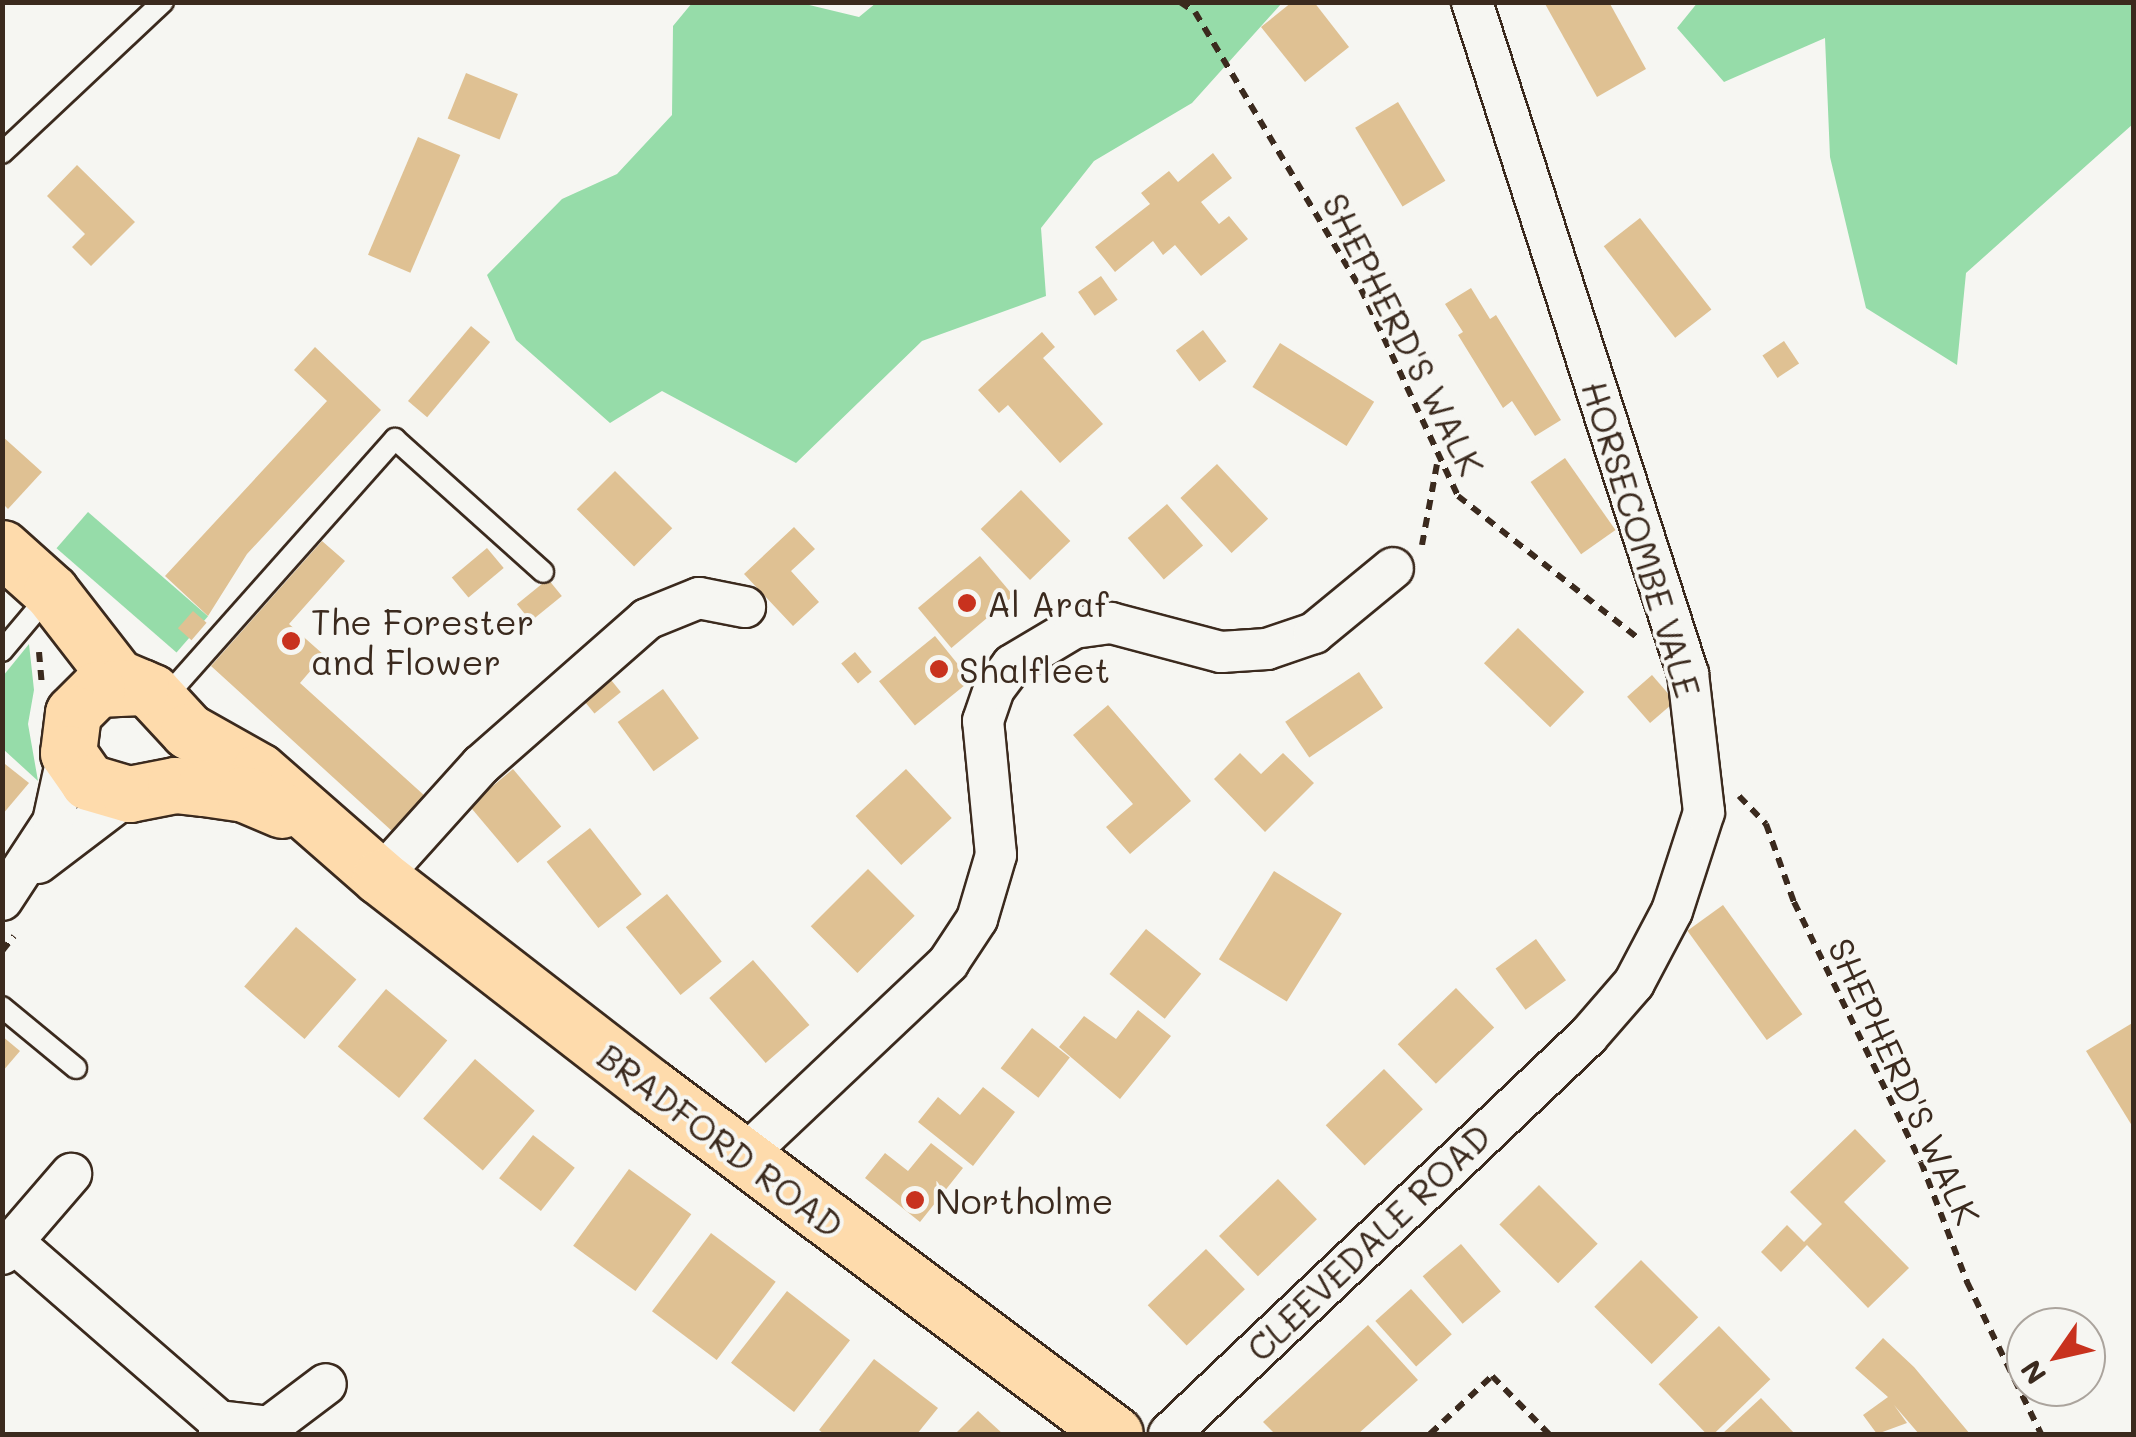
<!DOCTYPE html>
<html>
<head>
<meta charset="utf-8">
<style>
  body { margin:0 }
  #map { position:relative; width:2136px; height:1437px; overflow:hidden; background:#f6f6f2; font-family:Mali,sans-serif }
  div>[style] { position:absolute }
  [style*='--x'] { left:calc(var(--x)*1px); top:calc(var(--y)*1px); width:calc(var(--w)*1px); rotate:calc(var(--a)*1deg) }
  .green>* { inset:0; background:#96dca9; transform-origin:0 0 }
  .building>* { inset:0; background:#dfc193; transform-origin:0 0 }
  .path>* { height:6px; margin-top:-3px; transform-origin:0; background:repeating-linear-gradient(90deg,#3b2a1e 0 10px,transparent 0 18px) }
  .roads { filter:drop-shadow(2px 0 #3b2a1e) drop-shadow(-2px 0 #3b2a1e) drop-shadow(0 2px #3b2a1e) drop-shadow(0 -2px #3b2a1e) }
  .service>* { height:20px; margin:-10px; padding:0 10px; transform-origin:10px; border-radius:10px; background:#f6f6f2 }
  .minor>* { height:40px; margin:-20px; padding:0 20px; transform-origin:20px; border-radius:20px; background:#f6f6f2 }
  .primary>* { height:55px; margin:-27.5px; padding:0 27.5px; transform-origin:27.5px; border-radius:27.5px; background:#fedbac }
  .dots>* { width:28px; height:28px; translate:-50% -50%; box-sizing:border-box; border:5px solid #f6f6f2; border-radius:50% }
  span { translate:-50% -50%; white-space:nowrap; text-align:center; line-height:1.15; -webkit-text-stroke:8px #f6f6f2; paint-order:stroke }
  .street-label { font-size:35px; color:#3b2a1e }
  .poi-label { font-size:35px; color:#3b2a1e }
  .left { translate:0 -50%; text-align:left }
  .frame { position:absolute; inset:0; border:5px solid #3b2a1e; pointer-events:none }
  .north { position:absolute; left:2006px; top:1307px; width:100px; height:100px; box-sizing:border-box; background:#f6f6f2; border:2px solid #aba49d; border-radius:50%; rotate:236deg; font-size:28px; font-weight:700; line-height:40px; text-align:center; color:#3b2a1e }
  .north::after { content:''; display:block; margin:auto; width:35px; height:45px; background:#c8321e; clip-path:polygon(50% 0,100% 100%,50% 72%,0 100%) }
</style>
</head>
<body>
<div id="map">
  <div class="green">
    <div style="clip-path:polygon(1698px 2px,2133px 3px,2133px 124px,1966px 273px,1957px 365px,1866px 308px,1830px 157px,1825px 38px,1724px 82px,1677px 28px)"></div>
    <div style="clip-path:polygon(876px 3px,1282px 3px,1192px 103px,1094px 161px,1041px 228px,1046px 296px,922px 341px,796px 463px,662px 391px,610px 423px,516px 340px,487px 275px,562px 199px,617px 174px,672px 115px,673px 26px,692px 3px,801px 3px,859px 17px)"></div>
    <div style="left:88px;top:512px;width:159px;height:48px;rotate:41deg"></div>
    <div style="clip-path:polygon(29px 644px,34px 690px,28px 724px,38px 781px,3px 749px,3px 676px)"></div>
  </div>
  <div class="building">
    <div style="clip-path:polygon(1292px 2px,1314px 2px,1349px 47px,1305px 82px,1261px 27px)"></div>
    <div style="clip-path:polygon(1544px 2px,1609px 2px,1646px 69px,1597px 97px)"></div>
    <div style="left:466px;top:73px;width:56px;height:49px;rotate:22deg"></div>
    <div style="left:1398px;top:102px;width:92px;height:50px;rotate:59deg"></div>
    <div style="left:418px;top:137px;width:46px;height:128px;rotate:23deg"></div>
    <div style="clip-path:polygon(1213px 153px,1232px 178px,1201px 202px,1219px 224px,1229px 216px,1248px 239px,1201px 276px,1175px 245px,1163px 255px,1153px 241px,1115px 272px,1095px 247px,1150px 204px,1141px 193px,1169px 171px,1178px 182px)"></div>
    <div style="clip-path:polygon(77px 165px,135px 222px,91px 266px,72px 247px,85px 234px,47px 196px)"></div>
    <div style="left:1640px;top:218px;width:116px;height:46px;rotate:52deg"></div>
    <div style="left:1101px;top:276px;width:29px;height:28px;rotate:55deg"></div>
    <div style="clip-path:polygon(1471px 288px,1490px 319px,1496px 315px,1561px 420px,1535px 436px,1512px 401px,1503px 408px,1458px 335px,1463px 332px,1445px 304px)"></div>
    <div style="left:471px;top:326px;width:25px;height:98px;rotate:40deg"></div>
    <div style="left:1203px;top:330px;width:39px;height:34px;rotate:53deg"></div>
    <div style="clip-path:polygon(1042px 332px,1055px 347px,1043px 358px,1103px 424px,1060px 463px,1008px 405px,999px 413px,978px 390px)"></div>
    <div style="left:1784px;top:341px;width:27px;height:26px;rotate:56deg"></div>
    <div style="left:1280px;top:343px;width:111px;height:52px;rotate:32deg"></div>
    <div style="clip-path:polygon(315px 347px,381px 410px,247px 554px,208px 616px,165px 576px,327px 401px,294px 370px)"></div>
    <div style="clip-path:polygon(2px 436px,42px 472px,8px 509px,2px 503px)"></div>
    <div style="left:1565px;top:458px;width:88px;height:42px;rotate:55deg"></div>
    <div style="left:1217px;top:464px;width:75px;height:50px;rotate:47deg"></div>
    <div style="left:615px;top:471px;width:81px;height:54px;rotate:45deg"></div>
    <div style="left:1021px;top:490px;width:71px;height:56px;rotate:46deg"></div>
    <div style="left:1167px;top:504px;width:55px;height:52px;rotate:49deg"></div>
    <div style="clip-path:polygon(794px 527px,815px 549px,791px 571px,819px 602px,793px 626px,744px 574px)"></div>
    <div style="clip-path:polygon(322px 541px,345px 561px,289px 624px,324px 655px,300px 683px,436px 806px,404px 842px,211px 666px)"></div>
    <div style="left:487px;top:548px;width:26px;height:46px;rotate:50deg"></div>
    <div style="left:980px;top:556px;width:52px;height:81px;rotate:50deg"></div>
    <div style="left:548px;top:579px;width:22px;height:40px;rotate:51deg"></div>
    <div style="left:193px;top:611px;width:18px;height:23px;rotate:41deg"></div>
    <div style="left:1518px;top:628px;width:92px;height:49px;rotate:44deg"></div>
    <div style="left:935px;top:636px;width:57px;height:72px;rotate:51deg"></div>
    <div style="left:855px;top:652px;width:26px;height:18px;rotate:50deg"></div>
    <div style="left:1359px;top:672px;width:43px;height:89px;rotate:56deg"></div>
    <div style="left:607px;top:675px;width:22px;height:34px;rotate:51deg"></div>
    <div style="left:1652px;top:675px;width:35px;height:33px;rotate:49deg"></div>
    <div style="left:663px;top:689px;width:61px;height:56px;rotate:54deg"></div>
    <div style="clip-path:polygon(1108px 705px,1191px 801px,1130px 854px,1106px 827px,1133px 804px,1073px 735px)"></div>
    <div style="clip-path:polygon(1240px 753px,1261px 774px,1283px 753px,1314px 783px,1265px 832px,1214px 779px)"></div>
    <div style="clip-path:polygon(5px 764px,29px 783px,2px 815px,2px 767px)"></div>
    <div style="left:513px;top:769px;width:75px;height:57px;rotate:50deg"></div>
    <div style="left:906px;top:769px;width:67px;height:69px;rotate:47deg"></div>
    <div style="left:590px;top:828px;width:84px;height:55px;rotate:52deg"></div>
    <div style="left:868px;top:869px;width:66px;height:81px;rotate:45deg"></div>
    <div style="left:1274px;top:871px;width:80px;height:104px;rotate:32deg"></div>
    <div style="left:667px;top:894px;width:87px;height:53px;rotate:51deg"></div>
    <div style="left:1723px;top:905px;width:135px;height:44px;rotate:54deg"></div>
    <div style="left:296px;top:927px;width:80px;height:79px;rotate:41deg"></div>
    <div style="left:1146px;top:929px;width:71px;height:58px;rotate:39deg"></div>
    <div style="left:1536px;top:939px;width:51px;height:50px;rotate:54deg"></div>
    <div style="left:753px;top:960px;width:86px;height:58px;rotate:49deg"></div>
    <div style="left:1456px;top:988px;width:55px;height:81px;rotate:46deg"></div>
    <div style="left:386px;top:989px;width:80px;height:75px;rotate:40deg"></div>
    <div style="clip-path:polygon(1138px 1010px,1171px 1036px,1120px 1099px,1059px 1047px,1084px 1016px,1116px 1039px)"></div>
    <div style="clip-path:polygon(2134px 1022px,2134px 1129px,2086px 1051px)"></div>
    <div style="left:1032px;top:1028px;width:48px;height:51px;rotate:38deg"></div>
    <div style="clip-path:polygon(2px 1036px,20px 1051px,2px 1072px)"></div>
    <div style="left:475px;top:1059px;width:79px;height:79px;rotate:41deg"></div>
    <div style="left:1384px;top:1069px;width:56px;height:81px;rotate:46deg"></div>
    <div style="clip-path:polygon(983px 1087px,1015px 1112px,973px 1166px,918px 1122px,938px 1097px,960px 1115px)"></div>
    <div style="clip-path:polygon(1855px 1129px,1886px 1161px,1844px 1202px,1909px 1268px,1868px 1308px,1807px 1245px,1781px 1272px,1761px 1252px,1787px 1225px,1804px 1242px,1822px 1224px,1790px 1192px)"></div>
    <div style="left:533px;top:1135px;width:53px;height:55px;rotate:38deg"></div>
    <div style="clip-path:polygon(931px 1143px,963px 1168px,920px 1222px,865px 1178px,885px 1153px,908px 1171px)"></div>
    <div style="left:629px;top:1169px;width:77px;height:95px;rotate:36deg"></div>
    <div style="left:1278px;top:1179px;width:56px;height:82px;rotate:46deg"></div>
    <div style="left:1539px;top:1185px;width:83px;height:56px;rotate:45deg"></div>
    <div style="left:711px;top:1233px;width:81px;height:98px;rotate:37deg"></div>
    <div style="left:1461px;top:1244px;width:62px;height:50px;rotate:50deg"></div>
    <div style="left:1206px;top:1249px;width:56px;height:81px;rotate:46deg"></div>
    <div style="left:1641px;top:1260px;width:81px;height:66px;rotate:45deg"></div>
    <div style="left:1411px;top:1289px;width:61px;height:48px;rotate:48deg"></div>
    <div style="left:787px;top:1291px;width:80px;height:91px;rotate:38deg"></div>
    <div style="clip-path:polygon(1368px 1325px,1418px 1380px,1358px 1434px,1275px 1434px,1263px 1422px)"></div>
    <div style="left:1719px;top:1326px;width:74px;height:84px;rotate:46deg"></div>
    <div style="clip-path:polygon(1883px 1338px,1914px 1367px,1970px 1434px,1919px 1434px,1894px 1405px,1907px 1423px,1877px 1434px,1863px 1415px,1888px 1397px,1855px 1368px)"></div>
    <div style="clip-path:polygon(874px 1359px,938px 1408px,917px 1434px,824px 1434px,819px 1430px)"></div>
    <div style="clip-path:polygon(1761px 1398px,1795px 1434px,1722px 1434px)"></div>
    <div style="clip-path:polygon(978px 1411px,1003px 1434px,955px 1434px)"></div>
  </div>
  <div class="path">
    <div style="--x:1180;--y:2;--w:18;--a:34"></div>
    <div style="--x:1195;--y:12;--w:323;--a:59.1"></div>
    <div style="--x:1361;--y:289;--w:229;--a:64.9"></div>
    <div style="--x:1458;--y:496;--w:229;--a:38.3"></div>
    <div style="--x:1422;--y:545;--w:82;--a:-79.5"></div>
    <div style="--x:39;--y:652;--w:33;--a:85"></div>
    <div style="--x:1739;--y:796;--w:39;--a:46"></div>
    <div style="--x:1766;--y:824;--w:83;--a:70.3"></div>
    <div style="--x:1794;--y:902;--w:289;--a:64"></div>
    <div style="--x:1921;--y:1162;--w:129;--a:69"></div>
    <div style="--x:1967;--y:1282;--w:169;--a:64"></div>
    <div style="--x:2;--y:951;--w:19;--a:-51"></div>
    <div style="--x:1430;--y:1434;--w:85;--a:-43.1"></div>
    <div style="--x:1492;--y:1376;--w:81;--a:45.5"></div>
  </div>
  <div class="roads">
    <div class="service">
      <div style="--x:2;--y:153;--w:221;--a:-43.2"></div>
      <div style="--x:2;--y:651;--w:73;--a:-50"></div>
      <div style="--x:164;--y:699;--w:348;--a:-48.4"></div>
      <div style="--x:395;--y:439;--w:199;--a:41.9"></div>
      <div style="--x:2;--y:1007;--w:96;--a:39.5"></div>
    </div>
    <div class="minor">
      <div style="--x:38;--y:863;--w:114;--a:-37.2"></div>
      <div style="--x:380;--y:877;--w:151;--a:-48"></div>
      <div style="--x:481;--y:765;--w:221;--a:-41.3"></div>
      <div style="--x:647;--y:619;--w:56;--a:-22"></div>
      <div style="--x:699;--y:598;--w:47;--a:11.1"></div>
      <div style="--x:2;--y:900;--w:93;--a:-56.8"></div>
      <div style="--x:53;--y:822;--w:71;--a:-77.7"></div>
      <div style="--x:742;--y:1158;--w:284;--a:-43.4"></div>
      <div style="--x:948;--y:963;--w:53;--a:-56.6"></div>
      <div style="--x:977;--y:919;--w:67;--a:-73.5"></div>
      <div style="--x:996;--y:855;--w:135;--a:-95.5"></div>
      <div style="--x:983;--y:721;--w:34;--a:-71"></div>
      <div style="--x:994;--y:689;--w:30;--a:-53"></div>
      <div style="--x:1012;--y:665;--w:72;--a:-30.8"></div>
      <div style="--x:1074;--y:628;--w:37;--a:-8"></div>
      <div style="--x:1111;--y:623;--w:114;--a:14.8"></div>
      <div style="--x:1221;--y:652;--w:46;--a:-3.7"></div>
      <div style="--x:1267;--y:649;--w:50;--a:-18.8"></div>
      <div style="--x:1314;--y:633;--w:102;--a:-39.4"></div>
      <div style="--x:13;--y:1242;--w:273;--a:41"></div>
      <div style="--x:2;--y:1254;--w:106;--a:-49.2"></div>
      <div style="--x:219;--y:1434;--w:13;--a:-90"></div>
      <div style="--x:219;--y:1421;--w:50;--a:6.8"></div>
      <div style="--x:269;--y:1427;--w:71;--a:-37"></div>
      <div style="--x:1169;--y:1434;--w:578;--a:-43.53"></div>
      <div style="--x:1588;--y:1036;--w:70;--a:-49"></div>
      <div style="--x:1634;--y:983;--w:81;--a:-62.2"></div>
      <div style="--x:1672;--y:911;--w:104;--a:-72.1"></div>
      <div style="--x:1704;--y:812;--w:139;--a:-96.6"></div>
      <div style="--x:1688;--y:674;--w:706;--a:-107.82"></div>
    </div>
    <div class="primary">
      <div style="--x:2;--y:548;--w:66;--a:41.9"></div>
      <div style="--x:51;--y:592;--w:108;--a:52.2"></div>
      <div style="--x:117;--y:677;--w:38;--a:23"></div>
      <div style="--x:152;--y:692;--w:53;--a:47.3"></div>
      <div style="--x:188;--y:731;--w:81;--a:29.4"></div>
      <div style="--x:259;--y:771;--w:161;--a:41.2"></div>
      <div style="--x:380;--y:877;--w:343;--a:37.8"></div>
      <div style="--x:651;--y:1087;--w:579;--a:36.79"></div>
      <div style="--x:141;--y:687;--w:44;--a:177.4"></div>
      <div style="--x:97;--y:689;--w:34;--a:135"></div>
      <div style="--x:73;--y:713;--w:40;--a:97.1"></div>
      <div style="--x:68;--y:753;--w:35;--a:55"></div>
      <div style="--x:88;--y:782;--w:43;--a:16.3"></div>
      <div style="--x:129;--y:794;--w:47;--a:-11.1"></div>
      <div style="--x:175;--y:785;--w:29;--a:6"></div>
      <div style="--x:204;--y:788;--w:40;--a:8.5"></div>
      <div style="--x:244;--y:794;--w:41;--a:22.8"></div>
    </div>
  </div>
  <div class="dots">
    <div style="left:967px;top:603px;background:#c8321e"></div>
    <div style="left:291px;top:641px;background:#c8321e"></div>
    <div style="left:939px;top:669px;background:#c8321e"></div>
    <div style="left:915px;top:1200px;background:#c8321e"></div>
  </div>
  <div class="street-label">
    <span style="left:1404px;top:334px;rotate:63deg">SHEPHERD'S WALK</span>
    <span style="left:1642px;top:539px;rotate:73deg">HORSECOMBE VALE</span>
    <span style="left:1905px;top:1081px;rotate:65deg">SHEPHERD'S WALK</span>
    <span style="left:721px;top:1140px;rotate:37deg">BRADFORD ROAD</span>
    <span style="left:1368px;top:1242px;rotate:-44deg">CLEEVEDALE ROAD</span>
  </div>
  <div class="poi-label">
    <span class="left" style="left:987px;top:603px">Al Araf</span>
    <span class="left" style="left:311px;top:641px">The Forester<br>and Flower</span>
    <span class="left" style="left:959px;top:669px">Shalfleet</span>
    <span class="left" style="left:935px;top:1200px">Northolme</span>
  </div>
  <div class="frame"></div>
  <div class="north">N</div>
</div>
</body>
</html>
